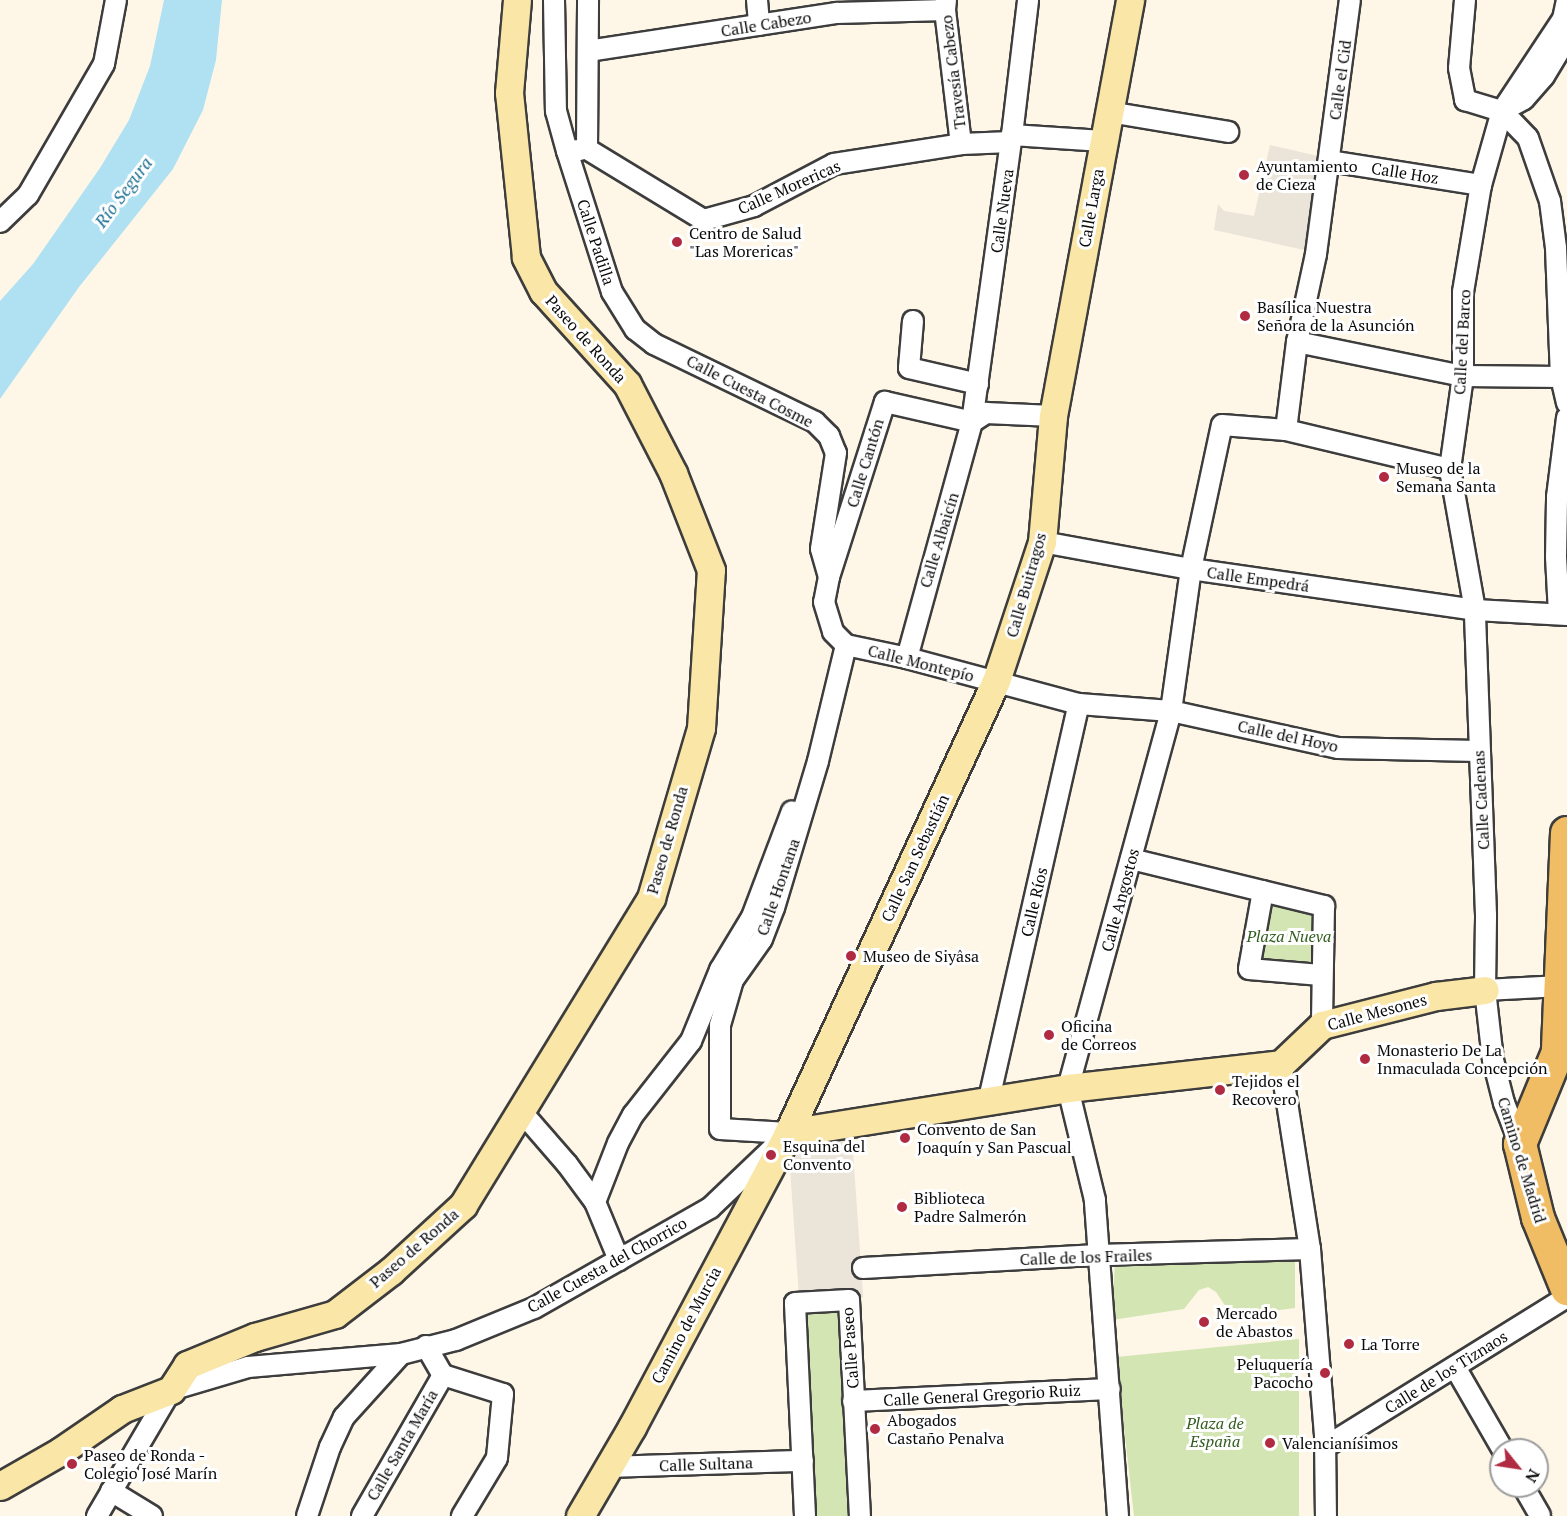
<!DOCTYPE html>
<html>
<head>
<meta charset="utf-8">
<style>
  body { margin:0 }
  #map { position:relative; width:1567px; height:1516px; overflow:hidden; background:#fef7e7; font-family:"PT Serif",serif }
  div>[style] { position:absolute }
  [style*='--x'] { left:calc(var(--x)*1px); top:calc(var(--y)*1px); width:calc(var(--w)*1px); rotate:calc(var(--a)*1deg) }
  .green>* { inset:0; background:#d4e5b4; transform-origin:0 0 }
  .plaza>* { inset:0; background:#ebe4d9; transform-origin:0 0 }
  .water>* { inset:0; background:#afe1f2 }
  .roads { filter:drop-shadow(2px 0 #3d3d3d) drop-shadow(-2px 0 #3d3d3d) drop-shadow(0 2px #3d3d3d) drop-shadow(0 -2px #3d3d3d) }
  .street>* { height:20px; margin:-10px; padding:0 10px; transform-origin:10px; border-radius:10px; background:#fff }
  .secondary>* { height:27px; margin:-13.5px; padding:0 13.5px; transform-origin:13.5px; border-radius:13.5px; background:#fae6a6 }
  .primary>* { height:32px; margin:-16px; padding:0 16px; transform-origin:16px; border-radius:16px; background:#f1bd64 }
  .dots>* { width:16px; height:16px; translate:-50% -50%; box-sizing:border-box; border:3px solid #fff; border-radius:50% }
  span { translate:-50% -50%; white-space:nowrap; text-align:center; line-height:1.15; -webkit-text-stroke:6px #fff; paint-order:stroke }
  .street-label { font-size:16px; color:#0a0a0a }
  .poi-label { font-size:16px; color:#0a0a0a }
  .left { translate:0 -50%; text-align:left }
  .right { translate:-100% -50%; text-align:right }
  .park-label { font-size:16px; color:#335c1f; font-style:italic }
  .water-label { font-size:18px; color:#1c6e92; font-style:italic }
  .north { position:absolute; left:1489px; top:1438px; width:60px; height:60px; box-sizing:border-box; background:#fff; border:2px solid #9d9d9d; border-radius:50%; rotate:120deg; font-size:16px; font-weight:700; line-height:24px; text-align:center; color:#0a0a0a }
  .north::after { content:''; display:block; margin:auto; width:21px; height:27px; background:#b02b42; clip-path:polygon(50% 0,100% 100%,50% 72%,0 100%) }
</style>
</head>
<body>
<div id="map">
  <div class="green">
    <div style="clip-path:polygon(1263px 891px,1324px 906px,1321px 975px,1249px 969px)"></div>
    <div style="clip-path:polygon(1295px 1250px,1295px 1308px,1250px 1314px,1228px 1310px,1216px 1292px,1208px 1287px,1199px 1290px,1184px 1309px,1112px 1320px,1115px 1261px)"></div>
    <div style="left:849px;top:1300px;width:216px;height:54px;rotate:87deg"></div>
    <div style="clip-path:polygon(1299px 1339px,1299px 1516px,1134px 1516px,1116px 1357px)"></div>
  </div>
  <div class="plaza">
    <div style="clip-path:polygon(1270px 145px,1318px 156px,1324px 152px,1309px 251px,1214px 230px,1218px 204px,1224px 211px,1254px 216px)"></div>
    <div style="left:851px;top:1123px;width:175px;height:64px;rotate:86deg"></div>
  </div>
  <div class="water">
    <div style="clip-path:polygon(164px 0,222px 0,216px 60px,203px 110px,173px 169px,79px 287px,0 399px,0 301px,33px 264px,100px 168px,129px 120px,150px 66px)"></div>
  </div>
  <div class="roads">
    <div class="street">
      <div style="--x:554;--y:0;--w:111;--a:89"></div>
      <div style="--x:556;--y:111;--w:41;--a:74.6"></div>
      <div style="--x:567;--y:151;--w:13;--a:-4"></div>
      <div style="--x:757;--y:0;--w:25;--a:85"></div>
      <div style="--x:946;--y:0;--w:10;--a:96"></div>
      <div style="--x:945;--y:10;--w:135;--a:83.2"></div>
      <div style="--x:1465;--y:0;--w:68;--a:95"></div>
      <div style="--x:1459;--y:68;--w:33;--a:79"></div>
      <div style="--x:1465;--y:100;--w:39;--a:17"></div>
      <div style="--x:1502;--y:111;--w:37;--a:46"></div>
      <div style="--x:1528;--y:138;--w:67;--a:70.8"></div>
      <div style="--x:1550;--y:201;--w:47;--a:82.7"></div>
      <div style="--x:1556;--y:248;--w:129;--a:87.8"></div>
      <div style="--x:1561;--y:377;--w:27;--a:77"></div>
      <div style="--x:588;--y:51;--w:252;--a:-8.7"></div>
      <div style="--x:837;--y:13;--w:108;--a:-1.6"></div>
      <div style="--x:1515;--y:104;--w:10;--a:-29"></div>
      <div style="--x:1524;--y:99;--w:30;--a:-49"></div>
      <div style="--x:1544;--y:76;--w:44;--a:-58.8"></div>
      <div style="--x:1109;--y:112;--w:121;--a:9.5"></div>
      <div style="--x:1012;--y:135;--w:91;--a:3.8"></div>
      <div style="--x:587;--y:149;--w:137;--a:31.3"></div>
      <div style="--x:704;--y:220;--w:52;--a:-15.6"></div>
      <div style="--x:754;--y:206;--w:90;--a:-27.7"></div>
      <div style="--x:834;--y:164;--w:129;--a:-8.9"></div>
      <div style="--x:961;--y:144;--w:50;--a:-2.3"></div>
      <div style="--x:587;--y:149;--w:149;--a:-89.6"></div>
      <div style="--x:567;--y:151;--w:148;--a:72.3"></div>
      <div style="--x:612;--y:292;--w:44;--a:58.1"></div>
      <div style="--x:635;--y:329;--w:24;--a:38"></div>
      <div style="--x:654;--y:344;--w:179;--a:25.8"></div>
      <div style="--x:815;--y:422;--w:20;--a:45"></div>
      <div style="--x:829;--y:436;--w:18;--a:68"></div>
      <div style="--x:836;--y:453;--w:97;--a:98.9"></div>
      <div style="--x:821;--y:549;--w:29;--a:74"></div>
      <div style="--x:829;--y:577;--w:25;--a:101"></div>
      <div style="--x:824;--y:602;--w:31;--a:73"></div>
      <div style="--x:833;--y:632;--w:18;--a:45"></div>
      <div style="--x:1329;--y:161;--w:154;--a:9"></div>
      <div style="--x:0;--y:222;--w:39;--a:-44"></div>
      <div style="--x:28;--y:195;--w:151;--a:-59.9"></div>
      <div style="--x:104;--y:64;--w:65;--a:-79.4"></div>
      <div style="--x:913;--y:321;--w:47;--a:94.9"></div>
      <div style="--x:909;--y:368;--w:71;--a:13.1"></div>
      <div style="--x:1297;--y:342;--w:169;--a:11.6"></div>
      <div style="--x:1463;--y:376;--w:98;--a:0.6"></div>
      <div style="--x:972;--y:422;--w:17;--a:-33"></div>
      <div style="--x:986;--y:413;--w:67;--a:2.6"></div>
      <div style="--x:1286;--y:430;--w:89;--a:-82.9"></div>
      <div style="--x:1297;--y:342;--w:90;--a:-77.8"></div>
      <div style="--x:1316;--y:254;--w:256;--a:-82.4"></div>
      <div style="--x:1042;--y:542;--w:151;--a:10.3"></div>
      <div style="--x:1191;--y:569;--w:287;--a:8.2"></div>
      <div style="--x:1475;--y:610;--w:92;--a:3.1"></div>
      <div style="--x:829;--y:577;--w:184;--a:-72.3"></div>
      <div style="--x:885;--y:402;--w:89;--a:12.9"></div>
      <div style="--x:1559;--y:614;--w:57;--a:-93"></div>
      <div style="--x:1556;--y:557;--w:60;--a:-89"></div>
      <div style="--x:1557;--y:497;--w:80;--a:-82.8"></div>
      <div style="--x:846;--y:645;--w:62;--a:12"></div>
      <div style="--x:907;--y:658;--w:178;--a:15"></div>
      <div style="--x:1079;--y:704;--w:92;--a:4.4"></div>
      <div style="--x:1171;--y:711;--w:171;--a:12.5"></div>
      <div style="--x:1338;--y:748;--w:140;--a:1.2"></div>
      <div style="--x:907;--y:658;--w:245;--a:-74.6"></div>
      <div style="--x:972;--y:422;--w:290;--a:-82.1"></div>
      <div style="--x:1012;--y:135;--w:136;--a:-83.2"></div>
      <div style="--x:1131;--y:859;--w:199;--a:13.7"></div>
      <div style="--x:1324;--y:906;--w:119;--a:91"></div>
      <div style="--x:1263;--y:891;--w:79;--a:100.2"></div>
      <div style="--x:1249;--y:969;--w:72;--a:4.8"></div>
      <div style="--x:1485;--y:990;--w:76;--a:-3"></div>
      <div style="--x:1561;--y:986;--w:9;--a:-63"></div>
      <div style="--x:1281;--y:1064;--w:187;--a:81.1"></div>
      <div style="--x:1310;--y:1249;--w:189;--a:85.4"></div>
      <div style="--x:1325;--y:1437;--w:79;--a:89.3"></div>
      <div style="--x:989;--y:1099;--w:405;--a:-77.2"></div>
      <div style="--x:520;--y:1110;--w:72;--a:49"></div>
      <div style="--x:567;--y:1164;--w:47;--a:53.6"></div>
      <div style="--x:595;--y:1202;--w:63;--a:67.5"></div>
      <div style="--x:788;--y:1133;--w:68;--a:-176.6"></div>
      <div style="--x:720;--y:1129;--w:104;--a:-90"></div>
      <div style="--x:720;--y:1025;--w:47;--a:-73.9"></div>
      <div style="--x:733;--y:980;--w:50;--a:-54.7"></div>
      <div style="--x:762;--y:939;--w:33;--a:-69"></div>
      <div style="--x:774;--y:908;--w:153;--a:-73.3"></div>
      <div style="--x:818;--y:761;--w:119;--a:-76.4"></div>
      <div style="--x:1520;--y:1144;--w:44;--a:-111.3"></div>
      <div style="--x:1504;--y:1103;--w:44;--a:-104.3"></div>
      <div style="--x:1493;--y:1060;--w:70;--a:-96.5"></div>
      <div style="--x:1485;--y:990;--w:75;--a:-89.2"></div>
      <div style="--x:1486;--y:915;--w:305;--a:-92.1"></div>
      <div style="--x:1475;--y:610;--w:143;--a:-100.1"></div>
      <div style="--x:1450;--y:469;--w:94;--a:-82"></div>
      <div style="--x:1463;--y:376;--w:84;--a:-90"></div>
      <div style="--x:1463;--y:292;--w:109;--a:-80.5"></div>
      <div style="--x:1481;--y:185;--w:77;--a:-74.2"></div>
      <div style="--x:1502;--y:111;--w:110;--a:-56.5"></div>
      <div style="--x:1563;--y:19;--w:19;--a:-78"></div>
      <div style="--x:595;--y:1202;--w:63;--a:-68.7"></div>
      <div style="--x:618;--y:1143;--w:32;--a:-62"></div>
      <div style="--x:633;--y:1115;--w:94;--a:-51.9"></div>
      <div style="--x:691;--y:1041;--w:77;--a:-67.8"></div>
      <div style="--x:720;--y:970;--w:62;--a:-58.9"></div>
      <div style="--x:752;--y:917;--w:113;--a:-69.3"></div>
      <div style="--x:863;--y:1268;--w:235;--a:-3.2"></div>
      <div style="--x:1098;--y:1255;--w:212;--a:-1.6"></div>
      <div style="--x:426;--y:1346;--w:34;--a:60"></div>
      <div style="--x:443;--y:1375;--w:63;--a:17.6"></div>
      <div style="--x:503;--y:1394;--w:64;--a:95.4"></div>
      <div style="--x:497;--y:1458;--w:68;--a:121.1"></div>
      <div style="--x:1455;--y:1367;--w:96;--a:60"></div>
      <div style="--x:853;--y:1401;--w:257;--a:-2.7"></div>
      <div style="--x:1325;--y:1447;--w:285;--a:-31.8"></div>
      <div style="--x:609;--y:1467;--w:194;--a:-1.8"></div>
      <div style="--x:1523;--y:1486;--w:34;--a:60"></div>
      <div style="--x:111;--y:1491;--w:48;--a:31.4"></div>
      <div style="--x:97;--y:1516;--w:146;--a:-59.6"></div>
      <div style="--x:171;--y:1390;--w:80;--a:-16.6"></div>
      <div style="--x:248;--y:1367;--w:154;--a:-4.9"></div>
      <div style="--x:401;--y:1354;--w:57;--a:-14.3"></div>
      <div style="--x:456;--y:1340;--w:84;--a:-22.3"></div>
      <div style="--x:534;--y:1308;--w:202;--a:-29.6"></div>
      <div style="--x:710;--y:1208;--w:90;--a:-43.6"></div>
      <div style="--x:307;--y:1516;--w:73;--a:-71.6"></div>
      <div style="--x:330;--y:1447;--w:33;--a:-65"></div>
      <div style="--x:344;--y:1417;--w:85;--a:-47.9"></div>
      <div style="--x:362;--y:1516;--w:163;--a:-60.1"></div>
      <div style="--x:805;--y:1516;--w:213;--a:-92.7"></div>
      <div style="--x:795;--y:1303;--w:54;--a:-3.2"></div>
      <div style="--x:849;--y:1300;--w:216;--a:87.1"></div>
      <div style="--x:1118;--y:1516;--w:317;--a:-94.2"></div>
      <div style="--x:1095;--y:1200;--w:115;--a:-103.6"></div>
      <div style="--x:1068;--y:1088;--w:391;--a:-74.7"></div>
      <div style="--x:1171;--y:711;--w:143;--a:-82"></div>
      <div style="--x:1191;--y:569;--w:147;--a:-77.9"></div>
      <div style="--x:1222;--y:425;--w:64;--a:4.5"></div>
      <div style="--x:1286;--y:430;--w:169;--a:13.4"></div>
    </div>
    <div class="secondary">
      <div style="--x:788;--y:1133;--w:284;--a:-9.1"></div>
      <div style="--x:1068;--y:1088;--w:214;--a:-6.4"></div>
      <div style="--x:1281;--y:1064;--w:57;--a:-43.6"></div>
      <div style="--x:1322;--y:1025;--w:118;--a:-14.3"></div>
      <div style="--x:1436;--y:996;--w:49;--a:-7"></div>
      <div style="--x:0;--y:1486;--w:70;--a:-29.8"></div>
      <div style="--x:61;--y:1451;--w:74;--a:-34.5"></div>
      <div style="--x:122;--y:1409;--w:53;--a:-21.2"></div>
      <div style="--x:171;--y:1390;--w:30;--a:-57"></div>
      <div style="--x:187;--y:1365;--w:74;--a:-22.4"></div>
      <div style="--x:255;--y:1337;--w:83;--a:-16"></div>
      <div style="--x:335;--y:1314;--w:71;--a:-37.5"></div>
      <div style="--x:391;--y:1271;--w:98;--a:-42.5"></div>
      <div style="--x:463;--y:1205;--w:360;--a:-58.5"></div>
      <div style="--x:651;--y:898;--w:177;--a:-73.6"></div>
      <div style="--x:701;--y:728;--w:158;--a:-86.4"></div>
      <div style="--x:711;--y:570;--w:104;--a:-111.4"></div>
      <div style="--x:673;--y:473;--w:100;--a:-117.3"></div>
      <div style="--x:627;--y:384;--w:125;--a:-132.1"></div>
      <div style="--x:543;--y:291;--w:38;--a:-117"></div>
      <div style="--x:526;--y:257;--w:165;--a:-95.9"></div>
      <div style="--x:509;--y:93;--w:93;--a:-85.1"></div>
      <div style="--x:580;--y:1516;--w:103;--a:-59.7"></div>
      <div style="--x:632;--y:1427;--w:333;--a:-62"></div>
      <div style="--x:788;--y:1133;--w:498;--a:-65.3"></div>
      <div style="--x:996;--y:681;--w:146;--a:-71.7"></div>
      <div style="--x:1042;--y:542;--w:126;--a:-85"></div>
      <div style="--x:1053;--y:416;--w:423;--a:-79.5"></div>
    </div>
    <div class="primary">
      <div style="--x:1567;--y:833;--w:219;--a:92.4"></div>
      <div style="--x:1558;--y:1052;--w:100;--a:112.4"></div>
      <div style="--x:1520;--y:1144;--w:76;--a:76.3"></div>
      <div style="--x:1538;--y:1218;--w:77;--a:67.8"></div>
    </div>
  </div>
  <div class="dots">
    <div style="left:1244px;top:175px;background:#b02b42"></div>
    <div style="left:677px;top:242px;background:#b02b42"></div>
    <div style="left:1245px;top:316px;background:#b02b42"></div>
    <div style="left:1384px;top:477px;background:#b02b42"></div>
    <div style="left:851px;top:956px;background:#b02b42"></div>
    <div style="left:1049px;top:1035px;background:#b02b42"></div>
    <div style="left:1365px;top:1059px;background:#b02b42"></div>
    <div style="left:1220px;top:1090px;background:#b02b42"></div>
    <div style="left:905px;top:1138px;background:#b02b42"></div>
    <div style="left:771px;top:1155px;background:#b02b42"></div>
    <div style="left:902px;top:1207px;background:#b02b42"></div>
    <div style="left:1204px;top:1322px;background:#b02b42"></div>
    <div style="left:1349px;top:1344px;background:#b02b42"></div>
    <div style="left:1325px;top:1373px;background:#b02b42"></div>
    <div style="left:875px;top:1429px;background:#b02b42"></div>
    <div style="left:1270px;top:1443px;background:#b02b42"></div>
    <div style="left:72px;top:1464px;background:#b02b42"></div>
  </div>
  <div class="street-label">
    <span style="left:766px;top:24px;rotate:-9deg">Calle Cabezo</span>
    <span style="left:953px;top:72px;rotate:-97deg">Travesía Cabezo</span>
    <span style="left:1340px;top:80px;rotate:-82deg">Calle el Cid</span>
    <span style="left:1405px;top:173px;rotate:9deg">Calle Hoz</span>
    <span style="left:789px;top:187px;rotate:-24deg">Calle Morericas</span>
    <span style="left:1091px;top:208px;rotate:-80deg">Calle Larga</span>
    <span style="left:1002px;top:211px;rotate:-82deg">Calle Nueva</span>
    <span style="left:596px;top:242px;rotate:72deg">Calle Padilla</span>
    <span style="left:586px;top:339px;rotate:48deg">Paseo de Ronda</span>
    <span style="left:1462px;top:342px;rotate:-87deg">Calle del Barco</span>
    <span style="left:750px;top:391px;rotate:27deg">Calle Cuesta Cosme</span>
    <span style="left:865px;top:463px;rotate:-73deg">Calle Cantón</span>
    <span style="left:939px;top:540px;rotate:-73deg">Calle Albaicín</span>
    <span style="left:1258px;top:579px;rotate:8deg">Calle Empedrá</span>
    <span style="left:1026px;top:585px;rotate:-74deg">Calle Buitragos</span>
    <span style="left:921px;top:663px;rotate:14deg">Calle Montepío</span>
    <span style="left:1288px;top:736px;rotate:12deg">Calle del Hoyo</span>
    <span style="left:1481px;top:800px;rotate:-93deg">Calle Cadenas</span>
    <span style="left:667px;top:840px;rotate:-74deg">Paseo de Ronda</span>
    <span style="left:915px;top:858px;rotate:-65deg">Calle San Sebastián</span>
    <span style="left:778px;top:887px;rotate:-71deg">Calle Hontana</span>
    <span style="left:1120px;top:900px;rotate:-75deg">Calle Angostos</span>
    <span style="left:1034px;top:902px;rotate:-77deg">Calle Ríos</span>
    <span style="left:1377px;top:1012px;rotate:-15deg">Calle Mesones</span>
    <span style="left:1522px;top:1160px;rotate:73deg">Camino de Madrid</span>
    <span style="left:414px;top:1248px;rotate:-41deg">Paseo de Ronda</span>
    <span style="left:1086px;top:1257px;rotate:-2deg">Calle de los Frailes</span>
    <span style="left:607px;top:1265px;rotate:-29deg">Calle Cuesta del Chorrico</span>
    <span style="left:686px;top:1325px;rotate:-62deg">Camino de Murcia</span>
    <span style="left:850px;top:1348px;rotate:-94deg">Calle Paseo</span>
    <span style="left:1446px;top:1372px;rotate:-32deg">Calle de los Tiznaos</span>
    <span style="left:982px;top:1395px;rotate:-3deg">Calle General Gregorio Ruiz</span>
    <span style="left:402px;top:1445px;rotate:-60deg">Calle Santa María</span>
    <span style="left:706px;top:1464px;rotate:-2deg">Calle Sultana</span>
  </div>
  <div class="poi-label">
    <span class="left" style="left:1256px;top:175px">Ayuntamiento<br>de Cieza</span>
    <span class="left" style="left:689px;top:242px">Centro de Salud<br>"Las Morericas"</span>
    <span class="left" style="left:1257px;top:316px">Basílica Nuestra<br>Señora de la Asunción</span>
    <span class="left" style="left:1396px;top:477px">Museo de la<br>Semana Santa</span>
    <span class="left" style="left:863px;top:956px">Museo de Siyâsa</span>
    <span class="left" style="left:1061px;top:1035px">Oficina<br>de Correos</span>
    <span class="left" style="left:1377px;top:1059px">Monasterio De La<br>Inmaculada Concepción</span>
    <span class="left" style="left:1232px;top:1090px">Tejidos el<br>Recovero</span>
    <span class="left" style="left:917px;top:1138px">Convento de San<br>Joaquín y San Pascual</span>
    <span class="left" style="left:783px;top:1155px">Esquina del<br>Convento</span>
    <span class="left" style="left:914px;top:1207px">Biblioteca<br>Padre Salmerón</span>
    <span class="left" style="left:1216px;top:1322px">Mercado<br>de Abastos</span>
    <span class="left" style="left:1361px;top:1344px">La Torre</span>
    <span class="right" style="left:1313px;top:1373px">Peluquería<br>Pacocho</span>
    <span class="left" style="left:887px;top:1429px">Abogados<br>Castaño Penalva</span>
    <span class="left" style="left:1282px;top:1443px">Valencianísimos</span>
    <span class="left" style="left:84px;top:1464px">Paseo de Ronda -<br>Colegio José Marín</span>
  </div>
  <div class="park-label">
    <span style="left:1289px;top:936px">Plaza Nueva</span>
    <span style="left:1215px;top:1432px">Plaza de<br>España</span>
  </div>
  <div class="water-label">
    <span style="left:123px;top:192px;rotate:-53deg">Río Segura</span>
  </div>
  <div class="north">N</div>
</div>
</body>
</html>
